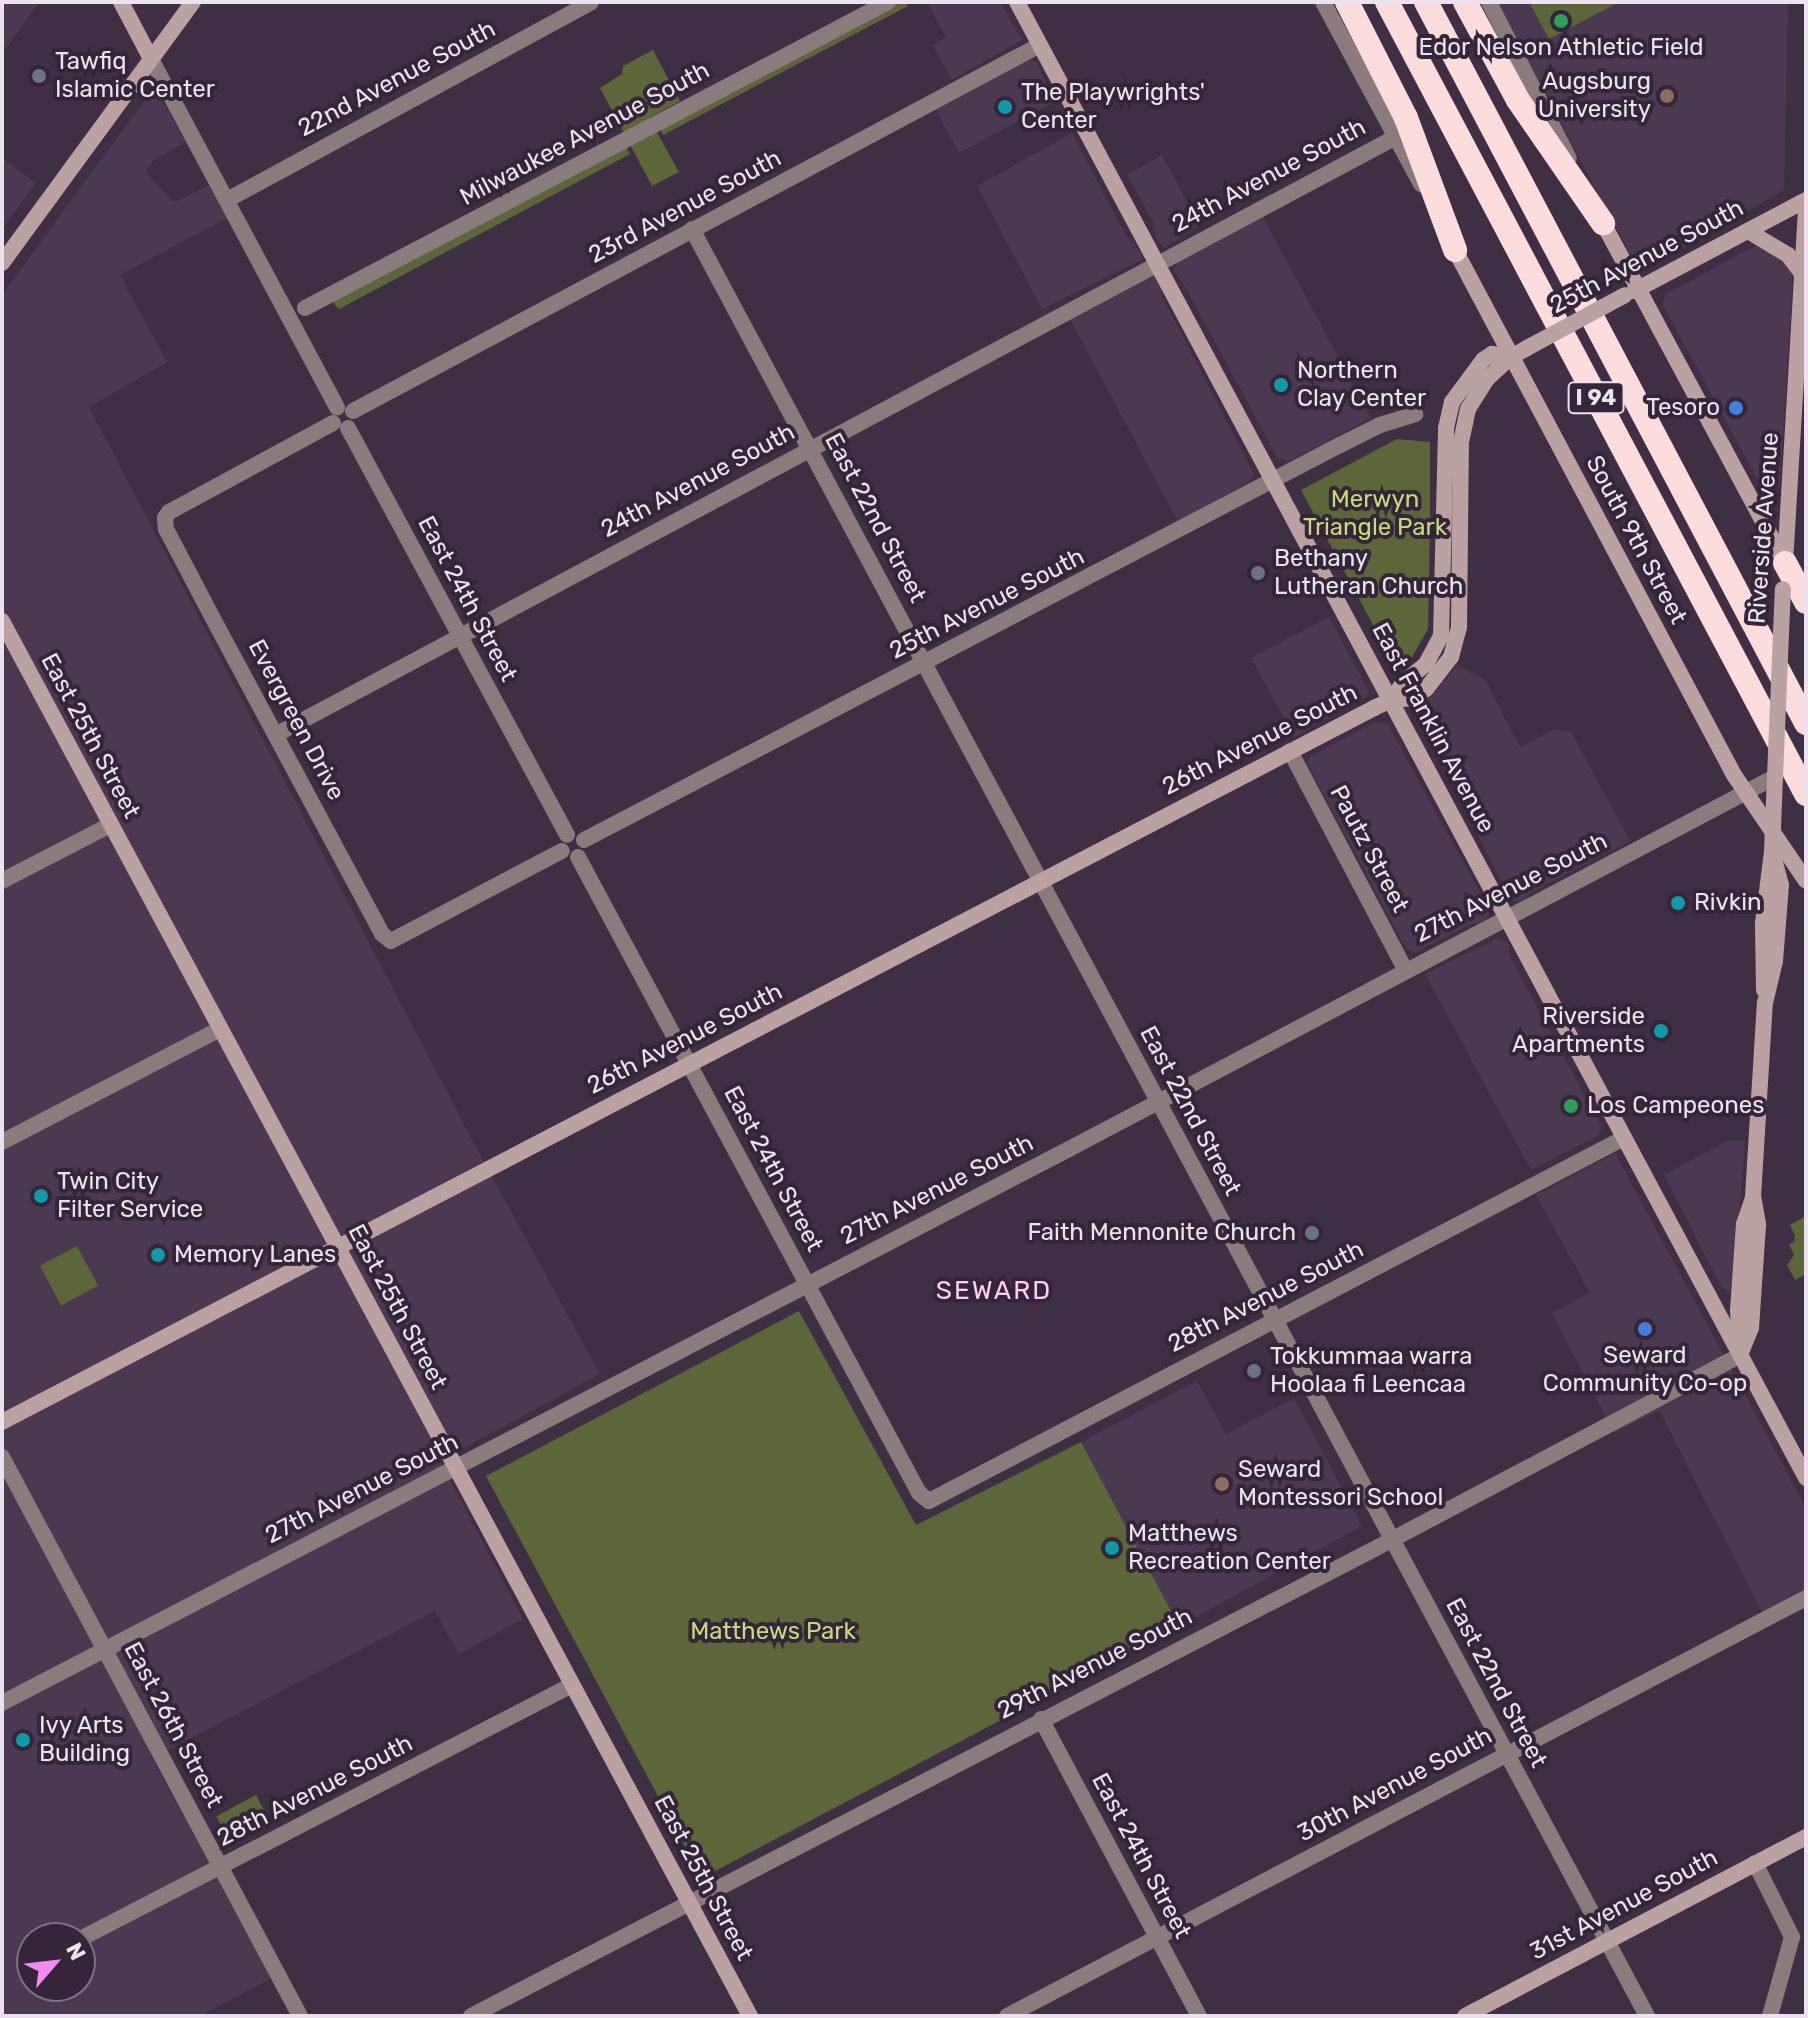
<!DOCTYPE html>
<html>
<head>
<meta charset="utf-8">
<style>
  body { margin:0 }
  #map { position:relative; width:1808px; height:2018px; overflow:hidden; background:#3f2f44; font-family:Rubik,sans-serif }
  div>[style] { position:absolute }
  [style*='--x'] { left:calc(var(--x)*1px); top:calc(var(--y)*1px); width:calc(var(--w)*1px); rotate:calc(var(--a)*1deg) }
  .built>* { inset:0; background:#4b3851 }
  .green>* { inset:0; background:#5d6638; transform-origin:0 0 }
  .street>* { height:16px; margin:-8px; padding:0 8px; transform-origin:8px; border-radius:8px; background:#8a7b7c }
  .secondary>* { height:16px; margin:-8px; padding:0 8px; transform-origin:8px; border-radius:8px; background:#baa2a3 }
  .highway>* { height:24px; margin:-12px; padding:0 12px; transform-origin:12px; border-radius:12px; background:#fbddde }
  .secondary-bridge>* { height:16px; margin:-8px; padding:0 8px; transform-origin:8px; border-radius:8px; background:#baa2a3 }
  .dots>* { width:22px; height:22px; translate:-50% -50%; box-sizing:border-box; border:4px solid #342539; border-radius:50% }
  span { translate:-50% -50%; white-space:nowrap; text-align:center; line-height:1.15; -webkit-text-stroke:8px #342539; paint-order:stroke }
  .shield-label span { padding:2px 6px; background:#342539; border:2px solid; border-radius:6px; -webkit-text-stroke-width:0 }
  .shield-label { font-size:22px; color:#ede3f0; font-weight:700 }
  .poi-label { font-size:24px; color:#ede3f0 }
  .left { translate:0 -50%; text-align:left }
  .right { translate:-100% -50%; text-align:right }
  .street-label { font-size:24px; color:#ede3f0 }
  .park-label { font-size:24px; color:#c7da7a }
  .neighbourhood-label { font-size:26px; color:#fcccfa; letter-spacing:2px }
  .frame { position:absolute; inset:0; border:4px solid #ede3f0; pointer-events:none }
  .north { position:absolute; left:16px; top:1922px; width:80px; height:80px; box-sizing:border-box; background:#342539; border:2px solid #7e7182; border-radius:50%; rotate:62deg; font-size:22px; font-weight:700; line-height:32px; text-align:center; color:#ede3f0 }
  .north::after { content:''; display:block; margin:auto; width:28px; height:36px; background:#f38af1; clip-path:polygon(50% 0,100% 100%,50% 72%,0 100%) }
</style>
</head>
<body>
<div id="map">
  <div class="built">
    <div style="clip-path:polygon(2px 2px,39px 2px,2px 54px)"></div>
    <div style="clip-path:polygon(927px 2px,1000px 2px,1022px 40px,952px 80px,933px 45px,946px 37px)"></div>
    <div style="clip-path:polygon(1497px 2px,1788px 2px,1784px 190px,1640px 273px)"></div>
    <div style="clip-path:polygon(1028px 59px,1037px 62px,1054px 102px,959px 153px,936px 110px)"></div>
    <div style="clip-path:polygon(evenodd,150px 93px,160px 97px,186px 142px,155px 159px,145px 172px,174px 202px,209px 185px,227px 218px,120px 275px,167px 362px,89px 407px,480px 1155px,600px 1374px,440px 1461px,523px 1619px,459px 1654px,435px 1611px,172px 1748px,150px 1755px,272px 1978px,200px 2016px,2px 2016px,2px 295px,150px 93px,32px 1938px,80px 1938px,80px 1986px,32px 1986px,32px 1938px)"></div>
    <div style="clip-path:polygon(1072px 133px,1126px 236px,1139px 249px,1143px 259px,1042px 309px,977px 186px)"></div>
    <div style="clip-path:polygon(1162px 155px,1200px 226px,1164px 248px,1156px 238px,1153px 222px,1127px 175px)"></div>
    <div style="clip-path:polygon(2px 158px,36px 183px,2px 229px)"></div>
    <div style="clip-path:polygon(1263px 217px,1371px 418px,1289px 461px,1277px 457px,1186px 288px,1173px 270px,1177px 262px)"></div>
    <div style="clip-path:polygon(1758px 244px,1786px 261px,1793px 277px,1780px 486px,1771px 492px,1761px 486px,1663px 305px,1665px 295px)"></div>
    <div style="clip-path:polygon(1148px 275px,1154px 277px,1160px 285px,1162px 296px,1254px 474px,1249px 482px,1178px 522px,1070px 319px,1133px 287px)"></div>
    <div style="clip-path:polygon(1329px 617px,1368px 690px,1368px 696px,1294px 737px,1251px 658px)"></div>
    <div style="clip-path:polygon(1457px 665px,1485px 680px,1520px 747px,1555px 729px,1571px 732px,1630px 841px,1534px 891px,1527px 898px,1518px 902px,1511px 900px,1417px 716px,1420px 704px,1433px 695px)"></div>
    <div style="clip-path:polygon(1375px 722px,1388px 725px,1491px 912px,1481px 923px,1471px 924px,1414px 953px,1405px 947px,1307px 763px,1310px 757px)"></div>
    <div style="clip-path:polygon(1498px 938px,1509px 944px,1509px 955px,1602px 1128px,1598px 1136px,1531px 1170px,1425px 974px)"></div>
    <div style="clip-path:polygon(1727px 1141px,1745px 1141px,1734px 1288px,1729px 1292px,1722px 1288px,1664px 1175px)"></div>
    <div style="clip-path:polygon(1615px 1153px,1806px 1508px,1806px 1588px,1762px 1612px,1659px 1410px,1614px 1433px,1552px 1313px,1590px 1293px,1536px 1195px)"></div>
    <div style="clip-path:polygon(1197px 1381px,1226px 1434px,1294px 1398px,1362px 1526px,1179px 1626px,1081px 1442px)"></div>
  </div>
  <div class="green">
    <div style="clip-path:polygon(889px 2px,906px 2px,908px 6px,663px 135px,658px 124px)"></div>
    <div style="clip-path:polygon(1529px 2px,1619px 2px,1549px 39px)"></div>
    <div style="clip-path:polygon(653px 50px,680px 101px,649px 118px,679px 172px,652px 186px,600px 88px,622px 74px,623px 66px)"></div>
    <div style="clip-path:polygon(623px 142px,630px 154px,339px 309px,334px 304px,333px 297px)"></div>
    <div style="clip-path:polygon(1397px 439px,1430px 442px,1430px 527px,1428px 629px,1407px 666px,1396px 668px,1301px 490px)"></div>
    <div style="clip-path:polygon(1806px 1216px,1806px 1274px,1795px 1280px,1787px 1265px,1794px 1255px,1789px 1244px,1794px 1242px,1795px 1235px,1790px 1225px)"></div>
    <div style="left:77px;top:1246px;width:45px;height:42px;rotate:62deg"></div>
    <div style="clip-path:polygon(799px 1311px,916px 1525px,1081px 1442px,1179px 1626px,702px 1878px,486px 1476px)"></div>
    <div style="left:256px;top:1795px;width:27px;height:45px;rotate:62deg"></div>
  </div>
  <div class="street">
    <div style="--x:1323;--y:2;--w:207;--a:61.7"></div>
    <div style="--x:1489;--y:2;--w:175;--a:62.9"></div>
    <div style="--x:151;--y:59;--w:395;--a:61.9"></div>
    <div style="--x:227;--y:200;--w:414;--a:-28.5"></div>
    <div style="--x:692;--y:229;--w:2026;--a:61.88"></div>
    <div style="--x:305;--y:308;--w:658;--a:-27.69"></div>
    <div style="--x:353;--y:411;--w:778;--a:-28.05"></div>
    <div style="--x:333;--y:423;--w:187;--a:151.5"></div>
    <div style="--x:169;--y:512;--w:7;--a:124"></div>
    <div style="--x:165;--y:518;--w:11;--a:85"></div>
    <div style="--x:166;--y:529;--w:110;--a:62.3"></div>
    <div style="--x:217;--y:626;--w:349;--a:61.8"></div>
    <div style="--x:382;--y:934;--w:11;--a:38"></div>
    <div style="--x:391;--y:941;--w:193;--a:-27.8"></div>
    <div style="--x:348;--y:428;--w:462;--a:61.7"></div>
    <div style="--x:277;--y:734;--w:1268;--a:-28.08"></div>
    <div style="--x:1290;--y:751;--w:246;--a:62.2"></div>
    <div style="--x:584;--y:840;--w:853;--a:-27.59"></div>
    <div style="--x:1340;--y:445;--w:45;--a:-26.6"></div>
    <div style="--x:1380;--y:425;--w:37;--a:-17"></div>
    <div style="--x:578;--y:857;--w:722;--a:61.8"></div>
    <div style="--x:919;--y:1493;--w:13;--a:39"></div>
    <div style="--x:929;--y:1501;--w:784;--a:-27.58"></div>
    <div style="--x:2;--y:881;--w:122;--a:-27.4"></div>
    <div style="--x:2;--y:1142;--w:246;--a:-27.4"></div>
    <div style="--x:2;--y:1457;--w:633;--a:61.94"></div>
    <div style="--x:2;--y:1703;--w:1202;--a:-27.44"></div>
    <div style="--x:1069;--y:1149;--w:798;--a:-27.79"></div>
    <div style="--x:1041;--y:1719;--w:336;--a:62"></div>
    <div style="--x:1755;--y:1863;--w:83;--a:63.4"></div>
    <div style="--x:1792;--y:1937;--w:82;--a:105.6"></div>
    <div style="--x:80;--y:1939;--w:554;--a:-27.31"></div>
    <div style="--x:471;--y:2016;--w:1021;--a:-27.34"></div>
    <div style="--x:1378;--y:1547;--w:410;--a:-27.9"></div>
    <div style="--x:1007;--y:2016;--w:902;--a:-27.62"></div>
  </div>
  <div class="secondary">
    <div style="--x:121;--y:2;--w:64;--a:62.2"></div>
    <div style="--x:1017;--y:2;--w:1674;--a:61.87"></div>
    <div style="--x:1603;--y:223;--w:386;--a:61.8"></div>
    <div style="--x:1748;--y:231;--w:47;--a:31"></div>
    <div style="--x:1788;--y:255;--w:25;--a:53"></div>
    <div style="--x:1455;--y:250;--w:595;--a:62.01"></div>
    <div style="--x:1734;--y:775;--w:128;--a:55.8"></div>
    <div style="--x:2;--y:263;--w:323;--a:-53.8"></div>
    <div style="--x:1634;--y:291;--w:195;--a:-27.9"></div>
    <div style="--x:1785;--y:563;--w:357;--a:-86.6"></div>
    <div style="--x:2;--y:621;--w:1583;--a:61.8"></div>
    <div style="--x:1391;--y:700;--w:22;--a:-54"></div>
    <div style="--x:1404;--y:682;--w:28;--a:-39"></div>
    <div style="--x:1426;--y:664;--w:32;--a:-62"></div>
    <div style="--x:1441;--y:636;--w:208;--a:-88.6"></div>
    <div style="--x:1446;--y:428;--w:27;--a:-77"></div>
    <div style="--x:1452;--y:402;--w:52;--a:-53.6"></div>
    <div style="--x:1483;--y:360;--w:11;--a:-34"></div>
    <div style="--x:1492;--y:354;--w:19;--a:9"></div>
    <div style="--x:1764;--y:990;--w:67;--a:-90.9"></div>
    <div style="--x:1763;--y:923;--w:72;--a:-82.8"></div>
    <div style="--x:1772;--y:852;--w:75;--a:-87.7"></div>
    <div style="--x:1740;--y:1349;--w:39;--a:-93"></div>
    <div style="--x:1738;--y:1310;--w:86;--a:-86"></div>
    <div style="--x:1744;--y:1224;--w:28;--a:-71"></div>
    <div style="--x:1740;--y:1355;--w:29;--a:-68"></div>
    <div style="--x:1751;--y:1328;--w:104;--a:-86.1"></div>
    <div style="--x:1758;--y:1224;--w:27;--a:-100"></div>
    <div style="--x:1753;--y:1197;--w:194;--a:-86.5"></div>
    <div style="--x:1765;--y:1003;--w:43;--a:-76.6"></div>
    <div style="--x:1775;--y:961;--w:76;--a:-85.5"></div>
    <div style="--x:1781;--y:885;--w:34;--a:-105"></div>
    <div style="--x:2;--y:1422;--w:1547;--a:-27.49"></div>
    <div style="--x:1374;--y:708;--w:19;--a:-25"></div>
    <div style="--x:1391;--y:700;--w:21;--a:-5"></div>
    <div style="--x:1412;--y:698;--w:17;--a:-33"></div>
    <div style="--x:1426;--y:689;--w:41;--a:-52"></div>
    <div style="--x:1451;--y:657;--w:31;--a:-75"></div>
    <div style="--x:1459;--y:627;--w:185;--a:-89.4"></div>
    <div style="--x:1461;--y:442;--w:34;--a:-78"></div>
    <div style="--x:1468;--y:409;--w:36;--a:-58"></div>
    <div style="--x:1487;--y:379;--w:33;--a:-43"></div>
    <div style="--x:1511;--y:357;--w:18;--a:-29"></div>
    <div style="--x:1465;--y:2016;--w:385;--a:-27.7"></div>
  </div>
  <div class="highway">
    <div style="--x:1347;--y:2;--w:130;--a:63"></div>
    <div style="--x:1406;--y:118;--w:141;--a:69.6"></div>
    <div style="--x:1387;--y:2;--w:896;--a:62.12"></div>
    <div style="--x:1426;--y:2;--w:815;--a:62.21"></div>
    <div style="--x:1465;--y:2;--w:111;--a:61.6"></div>
    <div style="--x:1518;--y:100;--w:150;--a:55.4"></div>
    <div style="--x:1785;--y:563;--w:44;--a:61.7"></div>
  </div>
  <div class="secondary-bridge">
    <div style="--x:1527;--y:348;--w:111;--a:-28.4"></div>
    <div style="--x:1775;--y:777;--w:188;--a:-87.6"></div>
  </div>
  <div class="dots">
    <div style="left:1561px;top:21px;background:#2e9e5b"></div>
    <div style="left:39px;top:76px;background:#6b7280"></div>
    <div style="left:1667px;top:96px;background:#8d6e63"></div>
    <div style="left:1005px;top:107px;background:#0f9aa8"></div>
    <div style="left:1281px;top:385px;background:#0f9aa8"></div>
    <div style="left:1736px;top:408px;background:#3f7fe0"></div>
    <div style="left:1258px;top:573px;background:#6b7280"></div>
    <div style="left:1678px;top:903px;background:#0f9aa8"></div>
    <div style="left:1661px;top:1031px;background:#0f9aa8"></div>
    <div style="left:1571px;top:1106px;background:#2e9e5b"></div>
    <div style="left:41px;top:1196px;background:#0f9aa8"></div>
    <div style="left:1312px;top:1233px;background:#6b7280"></div>
    <div style="left:158px;top:1255px;background:#0f9aa8"></div>
    <div style="left:1645px;top:1329px;background:#3f7fe0"></div>
    <div style="left:1254px;top:1371px;background:#6b7280"></div>
    <div style="left:1222px;top:1484px;background:#8d6e63"></div>
    <div style="left:1112px;top:1548px;background:#0f9aa8"></div>
    <div style="left:23px;top:1740px;background:#0f9aa8"></div>
  </div>
  <div class="shield-label">
    <span style="left:1596px;top:398px">I 94</span>
  </div>
  <div class="poi-label">
    <span style="left:1561px;top:48px">Edor Nelson Athletic Field</span>
    <span class="left" style="left:55px;top:76px">Tawfiq<br>Islamic Center</span>
    <span class="right" style="left:1651px;top:96px">Augsburg<br>University</span>
    <span class="left" style="left:1021px;top:107px">The Playwrights'<br>Center</span>
    <span class="left" style="left:1297px;top:385px">Northern<br>Clay Center</span>
    <span class="right" style="left:1720px;top:408px">Tesoro</span>
    <span class="left" style="left:1274px;top:573px">Bethany<br>Lutheran Church</span>
    <span class="left" style="left:1694px;top:903px">Rivkin</span>
    <span class="right" style="left:1645px;top:1031px">Riverside<br>Apartments</span>
    <span class="left" style="left:1587px;top:1106px">Los Campeones</span>
    <span class="left" style="left:57px;top:1196px">Twin City<br>Filter Service</span>
    <span class="right" style="left:1296px;top:1233px">Faith Mennonite Church</span>
    <span class="left" style="left:174px;top:1255px">Memory Lanes</span>
    <span style="left:1645px;top:1370px">Seward<br>Community Co-op</span>
    <span class="left" style="left:1270px;top:1371px">Tokkummaa warra<br>Hoolaa fi Leencaa</span>
    <span class="left" style="left:1238px;top:1484px">Seward<br>Montessori School</span>
    <span class="left" style="left:1128px;top:1548px">Matthews<br>Recreation Center</span>
    <span class="left" style="left:39px;top:1740px">Ivy Arts<br>Building</span>
  </div>
  <div class="street-label">
    <span style="left:397px;top:79px;rotate:-28deg">22nd Avenue South</span>
    <span style="left:585px;top:134px;rotate:-28deg">Milwaukee Avenue South</span>
    <span style="left:1269px;top:176px;rotate:-28deg">24th Avenue South</span>
    <span style="left:685px;top:207px;rotate:-28deg">23rd Avenue South</span>
    <span style="left:1647px;top:257px;rotate:-28deg">25th Avenue South</span>
    <span style="left:698px;top:481px;rotate:-28deg">24th Avenue South</span>
    <span style="left:875px;top:518px;rotate:62deg">East 22nd Street</span>
    <span style="left:1764px;top:528px;rotate:-86deg">Riverside Avenue</span>
    <span style="left:1636px;top:540px;rotate:62deg">South 9th Street</span>
    <span style="left:467px;top:599px;rotate:62deg">East 24th Street</span>
    <span style="left:987px;top:604px;rotate:-27deg">25th Avenue South</span>
    <span style="left:296px;top:720px;rotate:62deg">Evergreen Drive</span>
    <span style="left:1433px;top:728px;rotate:62deg">East Franklin Avenue</span>
    <span style="left:90px;top:736px;rotate:62deg">East 25th Street</span>
    <span style="left:1260px;top:740px;rotate:-27deg">26th Avenue South</span>
    <span style="left:1369px;top:849px;rotate:62deg">Pautz Street</span>
    <span style="left:1511px;top:888px;rotate:-27deg">27th Avenue South</span>
    <span style="left:685px;top:1039px;rotate:-27deg">26th Avenue South</span>
    <span style="left:1190px;top:1111px;rotate:62deg">East 22nd Street</span>
    <span style="left:773px;top:1169px;rotate:62deg">East 24th Street</span>
    <span style="left:937px;top:1190px;rotate:-27deg">27th Avenue South</span>
    <span style="left:1266px;top:1297px;rotate:-27deg">28th Avenue South</span>
    <span style="left:397px;top:1307px;rotate:62deg">East 25th Street</span>
    <span style="left:362px;top:1489px;rotate:-27deg">27th Avenue South</span>
    <span style="left:1095px;top:1664px;rotate:-27deg">29th Avenue South</span>
    <span style="left:1496px;top:1683px;rotate:62deg">East 22nd Street</span>
    <span style="left:173px;top:1725px;rotate:62deg">East 26th Street</span>
    <span style="left:1395px;top:1785px;rotate:-28deg">30th Avenue South</span>
    <span style="left:315px;top:1791px;rotate:-27deg">28th Avenue South</span>
    <span style="left:1141px;top:1856px;rotate:62deg">East 24th Street</span>
    <span style="left:703px;top:1878px;rotate:62deg">East 25th Street</span>
    <span style="left:1624px;top:1905px;rotate:-28deg">31st Avenue South</span>
  </div>
  <div class="park-label">
    <span style="left:1375px;top:514px">Merwyn<br>Triangle Park</span>
    <span style="left:773px;top:1632px">Matthews Park</span>
  </div>
  <div class="neighbourhood-label">
    <span style="left:994px;top:1291px">SEWARD</span>
  </div>
  <div class="frame"></div>
  <div class="north">N</div>
</div>
</body>
</html>
